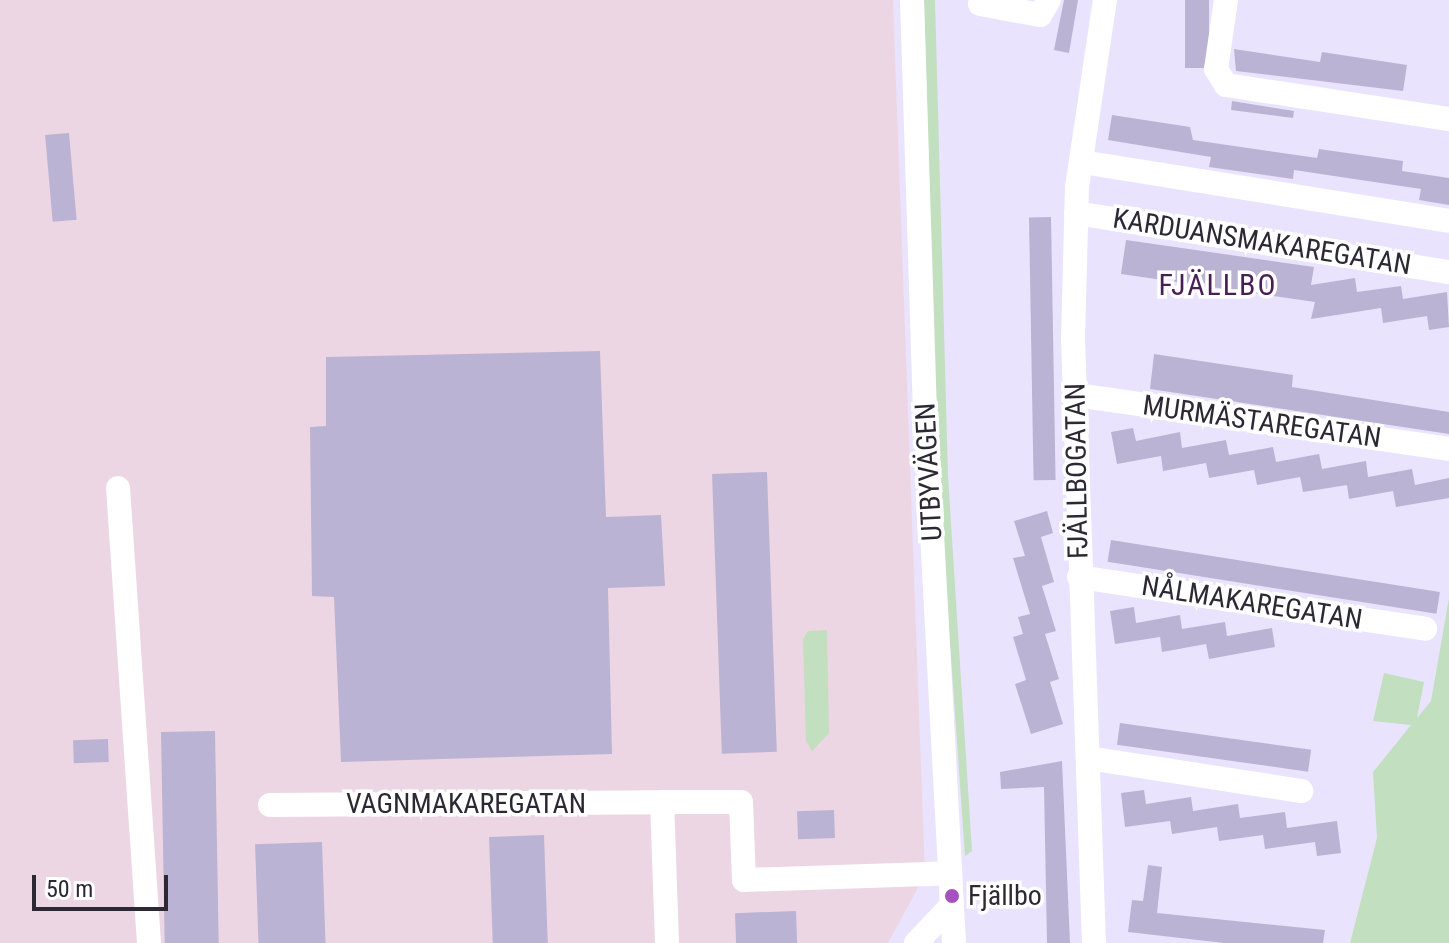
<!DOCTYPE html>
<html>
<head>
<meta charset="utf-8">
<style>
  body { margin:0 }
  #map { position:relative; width:1449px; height:943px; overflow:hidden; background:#eae3fe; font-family:"Roboto Condensed",sans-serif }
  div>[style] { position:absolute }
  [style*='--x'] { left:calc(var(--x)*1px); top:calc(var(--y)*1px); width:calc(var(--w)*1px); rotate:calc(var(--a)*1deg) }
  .industrial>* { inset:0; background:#edd6e3 }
  .green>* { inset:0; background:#c2dfbf }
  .building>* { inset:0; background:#bbb3d3; transform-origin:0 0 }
  .minor>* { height:24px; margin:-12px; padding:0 12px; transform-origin:12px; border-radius:12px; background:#fff }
  .dots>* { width:22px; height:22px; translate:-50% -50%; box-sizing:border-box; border:4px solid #fff; border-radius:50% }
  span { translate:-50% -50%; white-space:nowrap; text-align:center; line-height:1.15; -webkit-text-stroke:7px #fff; paint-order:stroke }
  .street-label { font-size:28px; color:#2c2935 }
  .poi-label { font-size:28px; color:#2c2935 }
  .left { translate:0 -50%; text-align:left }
  .neighbourhood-label { font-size:30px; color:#481f54; letter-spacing:2px }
  .scale { position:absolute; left:32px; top:875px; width:136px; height:36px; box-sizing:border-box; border:4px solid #2c2935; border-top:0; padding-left:10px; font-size:24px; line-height:28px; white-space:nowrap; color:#2c2935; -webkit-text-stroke:6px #fff; paint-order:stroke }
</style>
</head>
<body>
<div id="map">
  <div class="industrial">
    <div style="clip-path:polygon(0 0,893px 0,925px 875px,888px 943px,0 943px)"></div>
  </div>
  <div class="green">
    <div style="clip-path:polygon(924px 0,935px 0,948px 476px,972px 851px,965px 856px,937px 457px)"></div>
    <div style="clip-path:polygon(1449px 598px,1449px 943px,1350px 943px,1377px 838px,1373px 772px,1411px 725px,1373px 721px,1384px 673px,1424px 682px,1417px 718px,1431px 701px)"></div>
    <div style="clip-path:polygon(827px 630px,829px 733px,812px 751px,806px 741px,803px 639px,808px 631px)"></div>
  </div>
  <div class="building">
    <div style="clip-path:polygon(1064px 0,1078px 0,1069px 53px,1054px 50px)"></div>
    <div style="left:1185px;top:0;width:24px;height:68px"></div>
    <div style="clip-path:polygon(1234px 49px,1320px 62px,1322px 52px,1407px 65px,1403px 91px,1236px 71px)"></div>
    <div style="clip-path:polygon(1232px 101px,1294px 111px,1293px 118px,1231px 110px)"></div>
    <div style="clip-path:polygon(1112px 115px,1190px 127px,1193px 140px,1317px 158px,1319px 149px,1403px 161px,1402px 171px,1449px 178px,1449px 205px,1419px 200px,1421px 189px,1294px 170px,1293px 179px,1209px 167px,1211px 157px,1108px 140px)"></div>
    <div style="left:69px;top:133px;width:87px;height:24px;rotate:85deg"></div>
    <div style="left:1051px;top:217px;width:263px;height:22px;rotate:89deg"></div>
    <div style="clip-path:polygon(1126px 240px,1314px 267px,1311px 285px,1355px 278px,1357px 292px,1401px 286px,1403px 299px,1447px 292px,1449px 327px,1429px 330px,1427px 316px,1383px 323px,1381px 308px,1311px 319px,1315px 302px,1121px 274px)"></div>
    <div style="clip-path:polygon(600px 351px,606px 517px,661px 515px,665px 586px,608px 588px,612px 754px,341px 762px,334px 597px,312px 596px,310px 427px,326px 426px,326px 357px)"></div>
    <div style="clip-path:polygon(1154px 354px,1293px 375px,1292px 387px,1449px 412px,1449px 434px,1150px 389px)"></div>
    <div style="clip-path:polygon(1133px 428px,1136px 441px,1180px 432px,1182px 448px,1226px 440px,1229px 455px,1273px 447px,1276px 462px,1319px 454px,1322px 469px,1366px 461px,1368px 477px,1412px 469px,1415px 485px,1449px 478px,1449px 498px,1396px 507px,1393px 491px,1349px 499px,1347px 485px,1303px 492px,1300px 477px,1257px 485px,1254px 470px,1209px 478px,1206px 463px,1163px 471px,1161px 456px,1117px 464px,1111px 432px)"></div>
    <div style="left:767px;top:472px;width:280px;height:55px;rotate:88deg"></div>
    <div style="clip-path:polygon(1047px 511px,1053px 533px,1041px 537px,1054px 582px,1042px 586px,1056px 631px,1045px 634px,1059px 679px,1050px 682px,1063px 724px,1031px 734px,1015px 684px,1026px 680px,1013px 637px,1023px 634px,1018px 617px,1030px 614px,1013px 558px,1025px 556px,1014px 521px)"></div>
    <div style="left:1111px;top:540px;width:333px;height:22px;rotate:9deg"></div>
    <div style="clip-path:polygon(1134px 607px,1136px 623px,1180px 615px,1182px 629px,1225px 622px,1227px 636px,1272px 628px,1275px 647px,1209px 659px,1206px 644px,1162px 652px,1160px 637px,1115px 644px,1110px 611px)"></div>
    <div style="left:1120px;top:723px;width:193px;height:22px;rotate:8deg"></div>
    <div style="left:215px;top:731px;width:212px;height:54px;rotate:89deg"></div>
    <div style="left:108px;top:739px;width:23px;height:35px;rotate:88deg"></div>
    <div style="clip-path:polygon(1062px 761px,1070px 943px,1047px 943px,1044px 787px,1001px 789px,1000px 772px)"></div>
    <div style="clip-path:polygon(1144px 790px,1146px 804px,1191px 797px,1193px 811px,1238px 804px,1240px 818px,1285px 812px,1287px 828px,1337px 821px,1341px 853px,1317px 856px,1315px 842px,1265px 849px,1263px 835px,1219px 841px,1217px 827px,1172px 834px,1170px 821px,1125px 827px,1121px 793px)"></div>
    <div style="left:834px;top:810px;width:28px;height:37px;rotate:88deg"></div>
    <div style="left:544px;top:835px;width:108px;height:55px;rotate:88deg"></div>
    <div style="left:322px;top:842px;width:101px;height:67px;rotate:88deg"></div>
    <div style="clip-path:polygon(1148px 865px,1162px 867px,1157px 913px,1325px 930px,1323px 943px,1224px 943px,1128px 932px,1132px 900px,1143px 901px)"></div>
    <div style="left:796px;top:911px;width:32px;height:61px;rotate:88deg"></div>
  </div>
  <div class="minor">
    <div style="--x:912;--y:0;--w:403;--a:88.2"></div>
    <div style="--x:925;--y:403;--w:541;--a:86.93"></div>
    <div style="--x:1226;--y:0;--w:70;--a:98.2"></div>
    <div style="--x:1216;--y:69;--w:19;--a:58"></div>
    <div style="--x:1226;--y:85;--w:226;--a:8.7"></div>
    <div style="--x:980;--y:4;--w:61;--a:10.4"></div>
    <div style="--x:1040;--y:15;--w:17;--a:-59"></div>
    <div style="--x:1082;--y:162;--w:372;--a:9.1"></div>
    <div style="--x:1076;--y:213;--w:378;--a:9"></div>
    <div style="--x:1076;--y:395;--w:377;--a:8.2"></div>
    <div style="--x:118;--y:488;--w:456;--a:86.1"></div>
    <div style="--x:1079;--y:577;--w:350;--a:8.5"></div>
    <div style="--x:1088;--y:758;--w:216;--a:8.8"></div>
    <div style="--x:270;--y:805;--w:392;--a:-0.4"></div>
    <div style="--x:667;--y:943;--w:141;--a:-92"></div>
    <div style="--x:662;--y:802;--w:79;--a:0"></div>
    <div style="--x:741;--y:802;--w:78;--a:87.8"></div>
    <div style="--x:744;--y:880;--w:206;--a:-1.9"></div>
    <div style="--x:916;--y:943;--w:52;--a:-46.5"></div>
    <div style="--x:1094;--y:943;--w:604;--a:-91.99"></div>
    <div style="--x:1073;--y:339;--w:152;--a:-88.5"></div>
    <div style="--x:1077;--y:187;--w:189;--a:-81.5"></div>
  </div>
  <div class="dots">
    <div style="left:952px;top:896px;background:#a651bf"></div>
  </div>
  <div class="street-label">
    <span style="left:1262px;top:242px;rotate:9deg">KARDUANSMAKAREGATAN</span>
    <span style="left:1262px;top:422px;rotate:8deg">MURMÄSTAREGATAN</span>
    <span style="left:1077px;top:471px;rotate:-91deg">FJÄLLBOGATAN</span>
    <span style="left:929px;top:472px;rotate:-93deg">UTBYVÄGEN</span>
    <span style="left:1252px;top:603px;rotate:9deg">NÅLMAKAREGATAN</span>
    <span style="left:466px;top:804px">VAGNMAKAREGATAN</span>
  </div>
  <div class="poi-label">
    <span class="left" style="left:968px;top:896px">Fjällbo</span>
  </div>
  <div class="neighbourhood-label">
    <span style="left:1218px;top:285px">FJÄLLBO</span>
  </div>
  <div class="scale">50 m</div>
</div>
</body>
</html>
